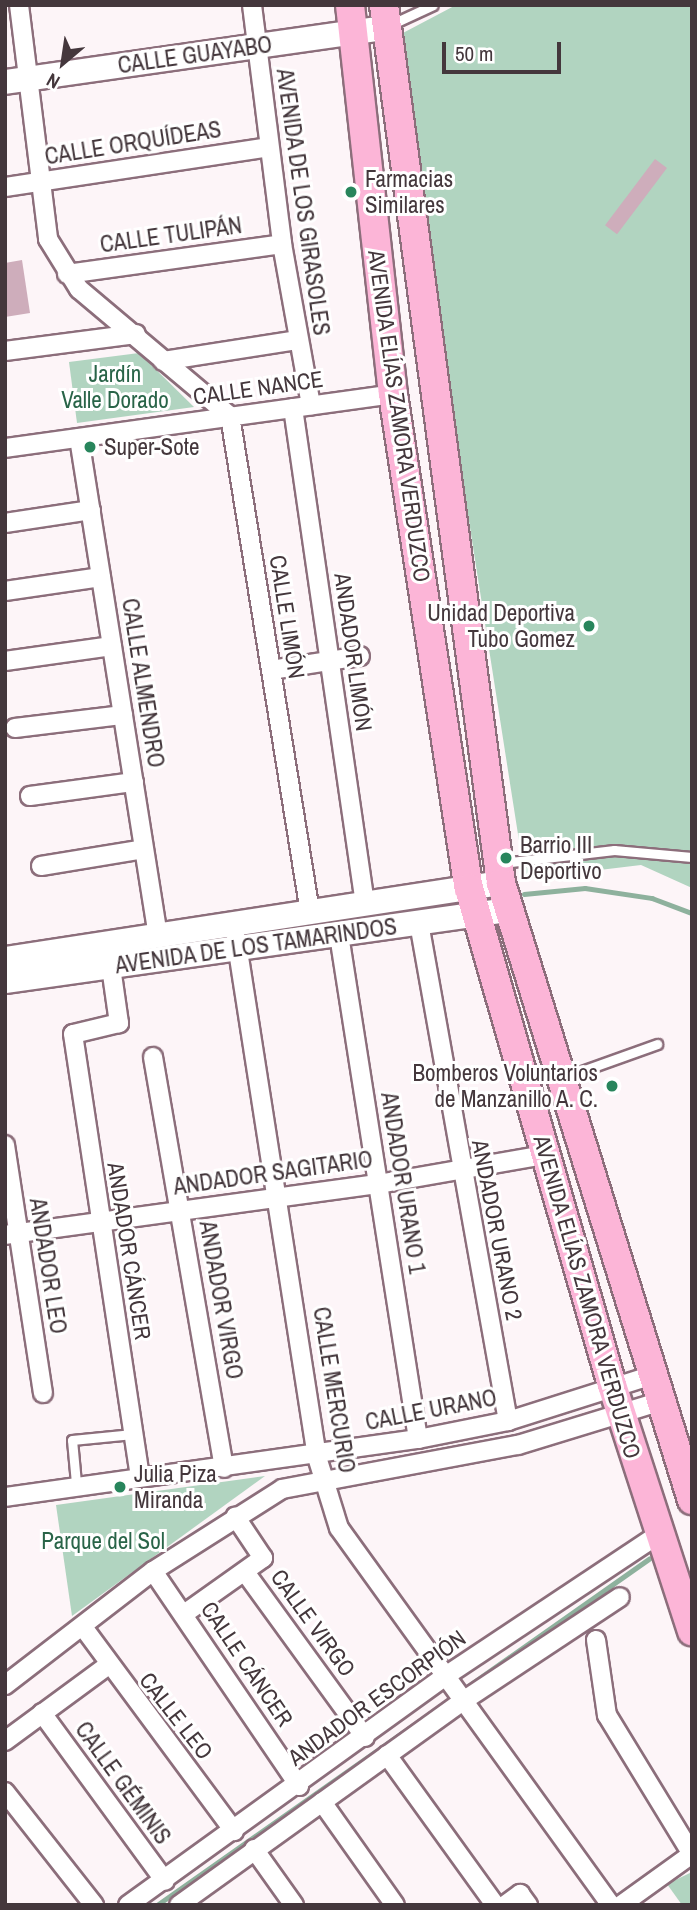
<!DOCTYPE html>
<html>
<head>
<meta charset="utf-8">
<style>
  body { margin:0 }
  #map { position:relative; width:697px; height:1910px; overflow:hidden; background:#fdf5f8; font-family:"Archivo Narrow",sans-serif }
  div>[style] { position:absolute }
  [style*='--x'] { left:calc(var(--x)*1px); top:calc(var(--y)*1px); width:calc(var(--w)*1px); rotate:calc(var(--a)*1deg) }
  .green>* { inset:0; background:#b1d4c0 }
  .stream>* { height:4.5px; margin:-2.25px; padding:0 2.25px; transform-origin:2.25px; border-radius:2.25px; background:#8eb19d }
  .building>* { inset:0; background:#ceadbb; transform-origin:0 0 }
  .roads { filter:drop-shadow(2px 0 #8c6e7b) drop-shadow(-2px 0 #8c6e7b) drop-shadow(0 2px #8c6e7b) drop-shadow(0 -2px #8c6e7b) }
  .lane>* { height:9px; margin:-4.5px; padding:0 4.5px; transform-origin:4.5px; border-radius:4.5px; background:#fff }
  .street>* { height:18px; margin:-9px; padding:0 9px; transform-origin:9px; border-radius:9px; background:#fff }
  .secondary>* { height:24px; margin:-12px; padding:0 12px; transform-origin:12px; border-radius:12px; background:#fff }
  .primary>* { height:28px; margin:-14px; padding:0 14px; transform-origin:14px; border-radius:14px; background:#fcb5d7 }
  .dots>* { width:19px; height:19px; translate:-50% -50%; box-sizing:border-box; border:4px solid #fff; border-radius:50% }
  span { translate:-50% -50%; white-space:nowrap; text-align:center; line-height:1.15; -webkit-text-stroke:6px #fff; paint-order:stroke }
  .street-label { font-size:23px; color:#44373c }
  .poi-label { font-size:23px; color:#44373c }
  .left { translate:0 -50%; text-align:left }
  .right { translate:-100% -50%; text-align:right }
  .park-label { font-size:23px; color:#296448 }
  .frame { position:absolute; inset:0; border:7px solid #44373c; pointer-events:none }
  .north { position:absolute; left:28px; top:28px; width:70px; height:70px; -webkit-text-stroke:5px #fff; paint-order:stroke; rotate:209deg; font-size:19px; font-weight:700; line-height:28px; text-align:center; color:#44373c }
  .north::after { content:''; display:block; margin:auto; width:24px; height:32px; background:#44373c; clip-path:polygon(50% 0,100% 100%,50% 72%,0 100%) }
  .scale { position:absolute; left:442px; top:42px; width:119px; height:32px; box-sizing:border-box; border:4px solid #44373c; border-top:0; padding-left:9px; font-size:21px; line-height:24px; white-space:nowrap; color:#44373c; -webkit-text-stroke:5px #fff; paint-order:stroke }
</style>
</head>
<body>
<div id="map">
  <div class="green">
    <div style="clip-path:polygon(456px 5px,692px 5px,692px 888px,641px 865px,525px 879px,448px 387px,401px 34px)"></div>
    <div style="clip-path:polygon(139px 353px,194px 407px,77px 423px,69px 362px)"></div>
    <div style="clip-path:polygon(265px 1476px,72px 1616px,56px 1505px)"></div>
    <div style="clip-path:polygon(692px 1872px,692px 1905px,682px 1905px,667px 1884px)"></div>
  </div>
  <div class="stream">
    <div style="--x:524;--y:894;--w:61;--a:-5.6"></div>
    <div style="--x:585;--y:888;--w:68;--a:8.5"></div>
    <div style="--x:652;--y:898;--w:43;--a:20.6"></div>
    <div style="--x:461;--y:1691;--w:230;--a:-35.1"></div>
    <div style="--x:157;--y:1905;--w:363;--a:-35.1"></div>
  </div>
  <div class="building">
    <div style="left:655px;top:159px;width:15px;height:83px;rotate:37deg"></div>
    <div style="clip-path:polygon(22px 260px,30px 313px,5px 317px,5px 263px)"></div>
  </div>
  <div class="roads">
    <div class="lane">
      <div style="--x:390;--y:25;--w:47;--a:-24.9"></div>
      <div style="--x:502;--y:863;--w:113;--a:-6.6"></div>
      <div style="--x:614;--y:850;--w:78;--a:5.1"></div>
      <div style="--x:565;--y:1077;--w:98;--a:-19.7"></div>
      <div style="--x:76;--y:1483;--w:43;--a:-95.3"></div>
      <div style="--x:72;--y:1440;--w:61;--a:-5.6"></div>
    </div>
    <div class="street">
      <div style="--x:19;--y:5;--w:236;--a:82.9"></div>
      <div style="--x:48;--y:239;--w:59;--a:58.2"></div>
      <div style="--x:79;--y:289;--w:197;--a:40.1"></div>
      <div style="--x:230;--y:416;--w:502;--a:80.84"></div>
      <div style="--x:252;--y:5;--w:241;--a:82.8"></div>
      <div style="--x:282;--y:244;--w:164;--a:79.8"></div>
      <div style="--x:5;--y:187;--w:267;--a:-8.6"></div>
      <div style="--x:67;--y:274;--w:217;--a:-7.9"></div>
      <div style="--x:5;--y:351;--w:132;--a:-7.4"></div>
      <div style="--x:163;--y:361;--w:136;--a:-8.9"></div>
      <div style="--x:293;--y:408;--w:501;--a:81.74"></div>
      <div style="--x:79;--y:438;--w:504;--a:80.99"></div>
      <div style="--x:5;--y:448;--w:392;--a:-7.9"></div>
      <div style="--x:5;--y:523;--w:87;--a:-8.6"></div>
      <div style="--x:5;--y:591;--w:97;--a:-8.3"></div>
      <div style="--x:5;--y:661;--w:108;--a:-8"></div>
      <div style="--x:271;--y:670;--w:90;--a:-8.9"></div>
      <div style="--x:15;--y:728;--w:109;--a:-6.9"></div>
      <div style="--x:30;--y:796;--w:105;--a:-7.7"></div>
      <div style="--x:41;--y:866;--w:104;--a:-9.4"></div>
      <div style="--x:419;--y:923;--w:506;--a:79.87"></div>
      <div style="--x:339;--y:935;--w:510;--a:81.09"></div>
      <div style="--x:236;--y:938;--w:525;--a:81.13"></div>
      <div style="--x:317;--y:1457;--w:74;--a:72.8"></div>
      <div style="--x:339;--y:1528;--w:465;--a:54.2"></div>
      <div style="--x:111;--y:967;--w:57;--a:81.9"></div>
      <div style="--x:119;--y:1023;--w:47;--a:166.6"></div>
      <div style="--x:73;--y:1034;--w:447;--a:81.4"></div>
      <div style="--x:153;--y:1057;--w:417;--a:80.2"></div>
      <div style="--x:5;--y:1145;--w:251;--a:81.3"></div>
      <div style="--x:5;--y:1235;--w:376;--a:-7.8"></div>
      <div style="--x:378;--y:1184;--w:169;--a:-9.9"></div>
      <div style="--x:5;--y:1497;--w:417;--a:-8"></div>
      <div style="--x:418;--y:1439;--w:92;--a:-11.3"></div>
      <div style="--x:508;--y:1421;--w:152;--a:-17.6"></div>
      <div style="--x:153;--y:1571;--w:260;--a:55.8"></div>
      <div style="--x:245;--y:1572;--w:204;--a:54"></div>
      <div style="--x:184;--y:1614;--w:97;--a:-35.3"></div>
      <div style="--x:263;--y:1558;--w:50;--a:-123.7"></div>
      <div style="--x:83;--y:1627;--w:254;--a:53.5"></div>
      <div style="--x:596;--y:1640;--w:76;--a:81.7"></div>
      <div style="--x:607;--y:1715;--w:163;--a:58.6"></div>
      <div style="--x:5;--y:1685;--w:187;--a:-37.6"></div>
      <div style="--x:153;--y:1571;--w:153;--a:-32.4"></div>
      <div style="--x:282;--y:1489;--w:240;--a:-10.6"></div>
      <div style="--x:518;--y:1445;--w:151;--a:-17"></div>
      <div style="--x:42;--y:1713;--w:208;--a:53.8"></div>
      <div style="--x:5;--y:1741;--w:127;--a:-36.3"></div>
      <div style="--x:387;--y:1755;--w:185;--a:54.2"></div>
      <div style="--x:5;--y:1792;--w:144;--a:51.8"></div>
      <div style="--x:322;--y:1802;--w:126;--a:54.7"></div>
      <div style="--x:254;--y:1849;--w:69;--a:54.5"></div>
      <div style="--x:128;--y:1905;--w:390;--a:-35.8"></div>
      <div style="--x:444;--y:1677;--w:257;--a:-33.6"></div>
      <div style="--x:179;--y:1905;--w:350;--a:-35.7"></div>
      <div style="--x:463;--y:1701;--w:188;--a:-33.5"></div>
      <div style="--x:505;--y:1905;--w:19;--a:-36"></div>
      <div style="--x:520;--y:1894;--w:14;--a:54"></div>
      <div style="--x:621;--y:1905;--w:87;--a:-35.7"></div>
    </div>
    <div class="secondary">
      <div style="--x:5;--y:82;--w:384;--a:-8.1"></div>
      <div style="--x:5;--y:959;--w:502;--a:-8.71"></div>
      <div style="--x:5;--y:981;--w:507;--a:-8.05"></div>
    </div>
    <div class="primary">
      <div style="--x:350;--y:5;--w:391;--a:83.7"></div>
      <div style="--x:393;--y:394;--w:500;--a:81.3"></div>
      <div style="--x:469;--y:888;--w:517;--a:73.95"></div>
      <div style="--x:612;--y:1385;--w:259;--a:72"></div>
      <div style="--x:384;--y:5;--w:886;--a:82.41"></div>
      <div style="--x:501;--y:883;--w:646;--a:72.8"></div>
    </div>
  </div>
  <div class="dots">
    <div style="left:351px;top:192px;background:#28855c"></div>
    <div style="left:90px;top:447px;background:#28855c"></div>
    <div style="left:589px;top:626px;background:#28855c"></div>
    <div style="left:506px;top:858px;background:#28855c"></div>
    <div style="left:612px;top:1086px;background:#28855c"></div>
    <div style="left:120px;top:1487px;background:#28855c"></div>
  </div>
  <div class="street-label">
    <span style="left:195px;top:55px;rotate:-8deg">CALLE GUAYABO</span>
    <span style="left:133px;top:143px;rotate:-9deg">CALLE ORQUÍDEAS</span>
    <span style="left:303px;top:202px;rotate:82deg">AVENIDA DE LOS GIRASOLES</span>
    <span style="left:171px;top:235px;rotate:-8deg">CALLE TULIPÁN</span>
    <span style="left:258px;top:388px;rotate:-8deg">CALLE NANCE</span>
    <span style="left:399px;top:416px;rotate:82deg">AVENIDA ELÍAS ZAMORA VERDUZCO</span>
    <span style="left:287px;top:617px;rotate:81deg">CALLE LIMÓN</span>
    <span style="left:353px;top:652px;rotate:82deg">ANDADOR LIMÓN</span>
    <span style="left:143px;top:683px;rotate:81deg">CALLE ALMENDRO</span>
    <span style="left:256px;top:946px;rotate:-8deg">AVENIDA DE LOS TAMARINDOS</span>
    <span style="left:273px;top:1173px;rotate:-8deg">ANDADOR SAGITARIO</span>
    <span style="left:403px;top:1183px;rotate:81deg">ANDADOR URANO 1</span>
    <span style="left:497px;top:1230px;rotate:79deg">ANDADOR URANO 2</span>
    <span style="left:129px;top:1251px;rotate:81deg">ANDADOR CÁNCER</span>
    <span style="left:48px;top:1266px;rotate:81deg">ANDADOR LEO</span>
    <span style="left:587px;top:1297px;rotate:74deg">AVENIDA ELÍAS ZAMORA VERDUZCO</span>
    <span style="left:221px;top:1300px;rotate:80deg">ANDADOR VIRGO</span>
    <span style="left:334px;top:1390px;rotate:81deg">CALLE MERCURIO</span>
    <span style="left:431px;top:1410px;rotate:-11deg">CALLE URANO</span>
    <span style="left:313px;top:1623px;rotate:54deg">CALLE VIRGO</span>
    <span style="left:247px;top:1664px;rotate:56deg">CALLE CÁNCER</span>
    <span style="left:377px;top:1698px;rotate:-36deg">ANDADOR ESCORPIÓN</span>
    <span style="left:176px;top:1716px;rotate:52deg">CALLE LEO</span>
    <span style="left:123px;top:1783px;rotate:54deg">CALLE GÉMINIS</span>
  </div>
  <div class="poi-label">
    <span class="left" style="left:365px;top:192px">Farmacias<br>Similares</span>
    <span class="left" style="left:104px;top:447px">Super-Sote</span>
    <span class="right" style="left:575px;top:626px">Unidad Deportiva<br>Tubo Gomez</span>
    <span class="left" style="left:520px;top:858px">Barrio III<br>Deportivo</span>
    <span class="right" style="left:598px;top:1086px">Bomberos Voluntarios<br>de Manzanillo A. C.</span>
    <span class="left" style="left:134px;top:1487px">Julia Piza<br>Miranda</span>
  </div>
  <div class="park-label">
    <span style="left:115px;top:387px">Jardín<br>Valle Dorado</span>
    <span style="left:103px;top:1541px">Parque del Sol</span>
  </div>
  <div class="frame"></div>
  <div class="north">N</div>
  <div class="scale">50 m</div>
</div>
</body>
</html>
